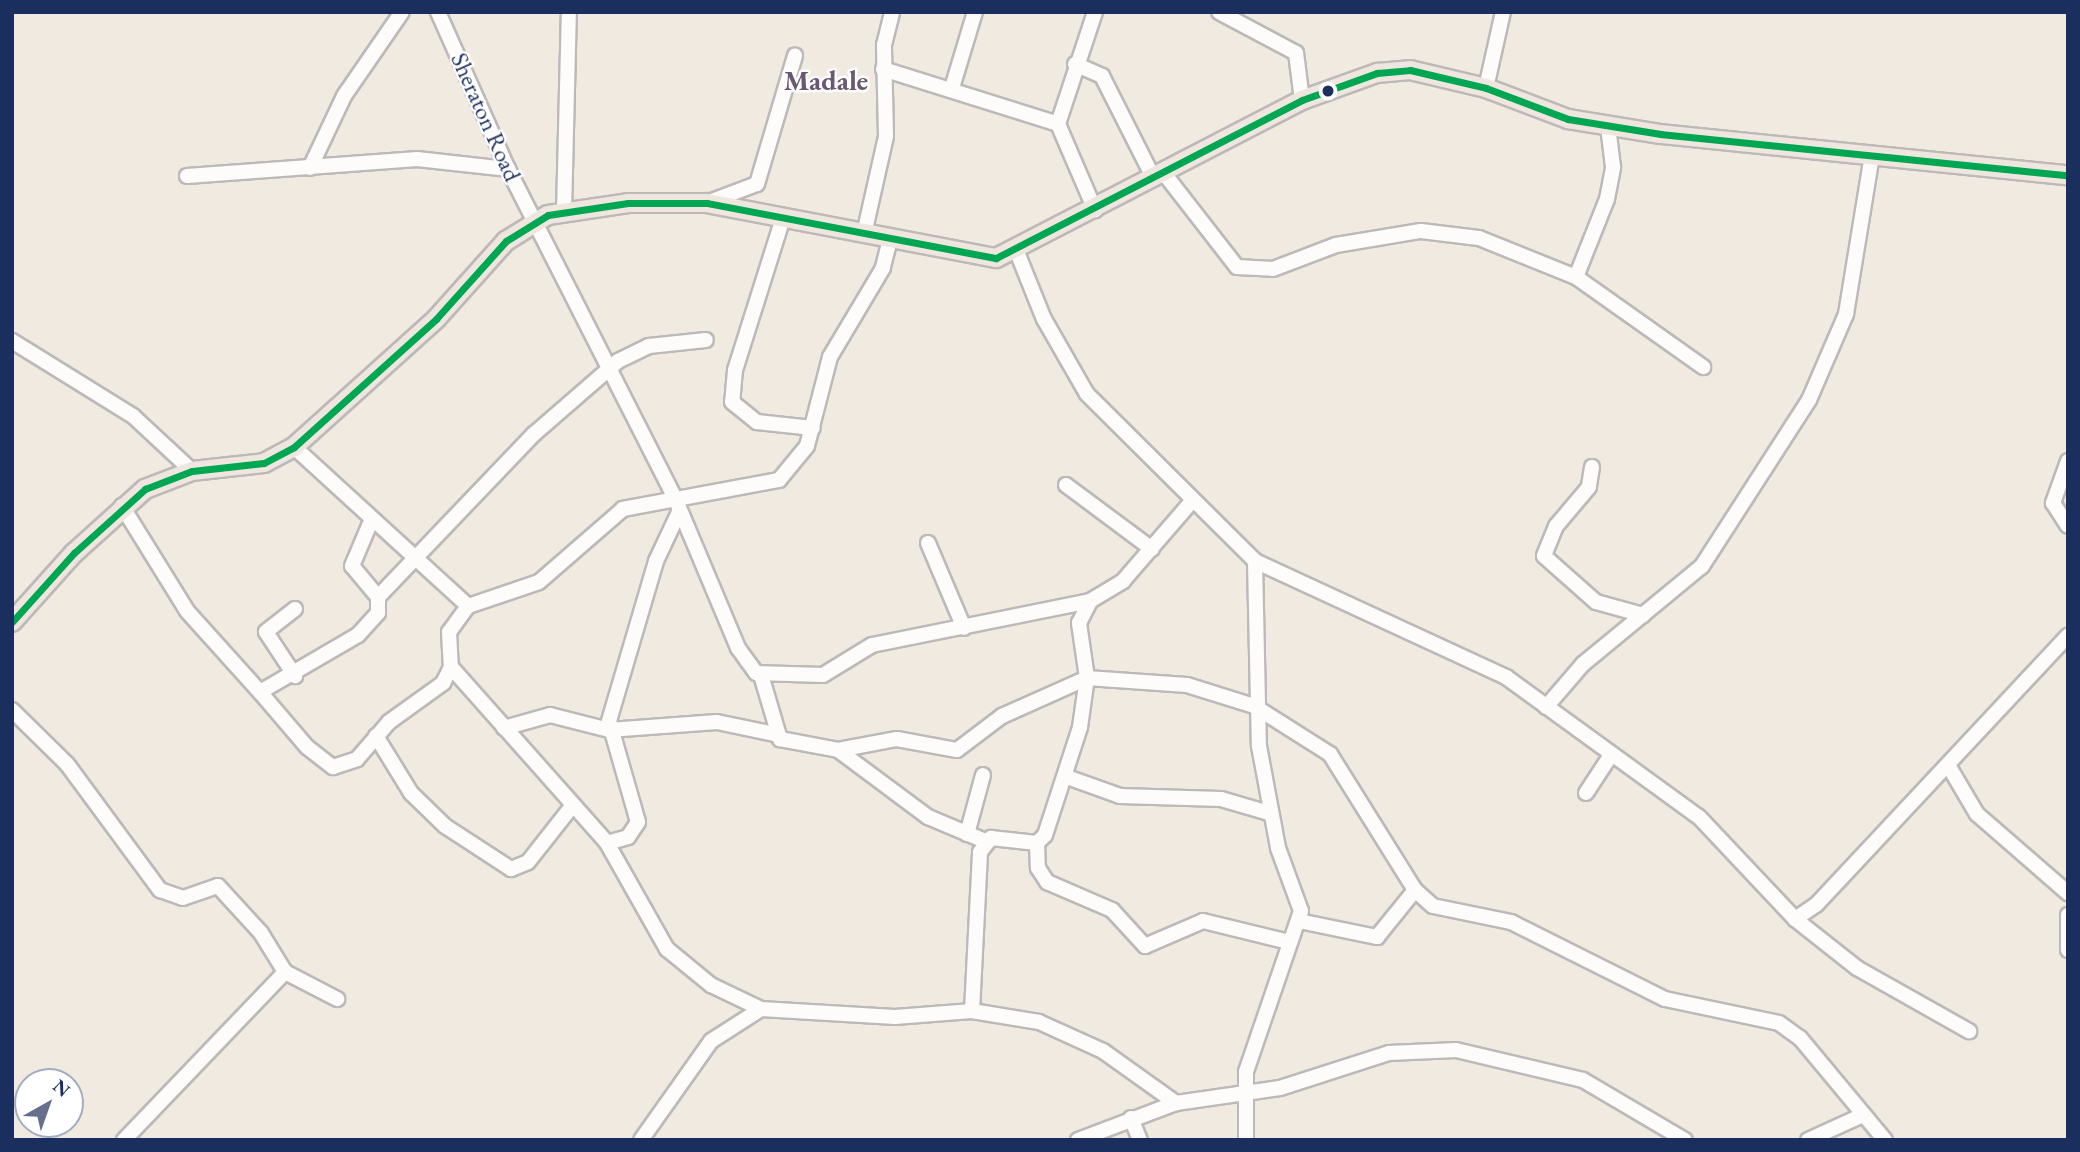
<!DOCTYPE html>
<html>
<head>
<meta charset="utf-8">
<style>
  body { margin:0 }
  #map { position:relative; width:2080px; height:1152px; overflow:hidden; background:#f1eae1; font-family:"EB Garamond",serif }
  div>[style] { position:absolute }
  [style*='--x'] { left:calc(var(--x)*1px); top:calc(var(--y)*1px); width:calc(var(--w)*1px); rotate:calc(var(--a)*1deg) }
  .roads { filter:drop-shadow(2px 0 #bcb9b8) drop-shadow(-2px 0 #bcb9b8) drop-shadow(0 2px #bcb9b8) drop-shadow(0 -2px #bcb9b8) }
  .minor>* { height:14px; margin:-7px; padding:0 7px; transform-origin:7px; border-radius:7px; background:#fdfcfa }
  .major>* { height:18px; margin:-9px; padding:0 9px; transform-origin:9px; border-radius:9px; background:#efe7df }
  .bus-1>* { height:7px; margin:-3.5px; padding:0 3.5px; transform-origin:3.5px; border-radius:3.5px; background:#00a651 }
  .dots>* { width:19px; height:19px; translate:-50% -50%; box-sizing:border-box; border:4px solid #fff; border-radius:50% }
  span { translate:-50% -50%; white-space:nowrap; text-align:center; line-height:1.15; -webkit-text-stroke:5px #fff; paint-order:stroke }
  .street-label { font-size:24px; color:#1b2f5e }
  .quarter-label { font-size:28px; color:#695870; font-weight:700 }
  .frame { position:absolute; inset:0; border:14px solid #1b2f5e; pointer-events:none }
  .north { position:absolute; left:14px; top:1068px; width:70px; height:70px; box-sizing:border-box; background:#fff; border:2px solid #a4acbf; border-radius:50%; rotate:40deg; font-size:19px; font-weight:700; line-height:28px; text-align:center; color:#1b2f5e }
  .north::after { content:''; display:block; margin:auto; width:24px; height:32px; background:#66708c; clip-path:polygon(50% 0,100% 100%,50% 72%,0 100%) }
</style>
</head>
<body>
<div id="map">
  <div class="roads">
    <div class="minor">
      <div style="--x:438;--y:12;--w:172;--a:66"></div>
      <div style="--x:508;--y:169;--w:369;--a:63.1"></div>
      <div style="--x:675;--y:498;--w:163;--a:67.2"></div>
      <div style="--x:738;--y:648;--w:31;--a:54"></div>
      <div style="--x:756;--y:673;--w:67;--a:1.7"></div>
      <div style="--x:823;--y:675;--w:57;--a:-31.5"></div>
      <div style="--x:872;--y:645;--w:222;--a:-11.4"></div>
      <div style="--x:1090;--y:601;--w:39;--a:-31"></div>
      <div style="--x:1123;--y:581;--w:107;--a:-49.2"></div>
      <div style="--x:1095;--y:12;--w:118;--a:108.3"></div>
      <div style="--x:1058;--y:124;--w:94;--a:66.7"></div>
      <div style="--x:1219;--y:12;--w:87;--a:28"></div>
      <div style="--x:1296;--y:53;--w:47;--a:82.7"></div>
      <div style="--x:1075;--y:64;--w:30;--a:24"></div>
      <div style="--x:1102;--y:76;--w:113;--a:63.2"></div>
      <div style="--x:883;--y:69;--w:183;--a:17.4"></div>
      <div style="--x:952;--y:88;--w:79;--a:-73.2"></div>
      <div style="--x:1486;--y:88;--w:78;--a:-77.4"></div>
      <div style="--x:310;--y:168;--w:80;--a:-64.7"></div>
      <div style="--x:344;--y:96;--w:102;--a:-55.4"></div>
      <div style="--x:1163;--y:172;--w:120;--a:52.1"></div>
      <div style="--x:1237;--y:267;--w:36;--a:3"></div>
      <div style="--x:1273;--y:269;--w:67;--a:-20.9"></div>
      <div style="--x:1336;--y:245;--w:86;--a:-9.4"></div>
      <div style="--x:1421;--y:231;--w:58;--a:6.9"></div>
      <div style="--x:1479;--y:238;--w:105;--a:21.9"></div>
      <div style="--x:1576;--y:277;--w:156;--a:35.3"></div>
      <div style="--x:187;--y:176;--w:231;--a:-4.2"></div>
      <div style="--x:417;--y:159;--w:92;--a:6.3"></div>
      <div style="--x:709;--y:202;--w:51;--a:-20.6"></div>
      <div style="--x:757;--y:184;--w:134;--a:-73.5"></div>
      <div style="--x:564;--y:212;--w:200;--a:-88.6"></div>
      <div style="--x:783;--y:218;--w:159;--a:107.5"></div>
      <div style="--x:735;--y:370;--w:32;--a:95"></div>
      <div style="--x:732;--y:402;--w:32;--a:39"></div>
      <div style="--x:757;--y:422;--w:56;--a:6.1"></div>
      <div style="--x:864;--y:234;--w:100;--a:-77.3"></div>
      <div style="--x:886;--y:136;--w:91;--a:-91.3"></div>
      <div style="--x:884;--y:45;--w:34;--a:-76"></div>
      <div style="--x:890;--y:239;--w:30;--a:104"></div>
      <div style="--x:883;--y:268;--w:104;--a:120.8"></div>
      <div style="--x:830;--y:357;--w:92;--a:104.5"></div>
      <div style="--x:807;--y:446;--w:44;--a:129.5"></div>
      <div style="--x:779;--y:480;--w:159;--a:169.5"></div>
      <div style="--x:623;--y:509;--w:111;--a:139"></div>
      <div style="--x:539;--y:582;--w:75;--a:161.3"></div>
      <div style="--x:468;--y:606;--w:32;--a:126"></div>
      <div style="--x:449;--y:632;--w:35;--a:87"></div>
      <div style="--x:451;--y:667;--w:235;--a:48.4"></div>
      <div style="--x:607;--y:843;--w:122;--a:60.5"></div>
      <div style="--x:667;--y:949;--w:57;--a:39.3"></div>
      <div style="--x:711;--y:985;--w:55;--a:25.6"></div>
      <div style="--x:761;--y:1009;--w:134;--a:3.4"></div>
      <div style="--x:895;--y:1017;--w:77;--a:-4.5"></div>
      <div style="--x:972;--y:1011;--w:68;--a:9.3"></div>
      <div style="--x:1039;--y:1022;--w:70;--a:24.4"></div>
      <div style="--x:1103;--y:1051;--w:90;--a:35.5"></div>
      <div style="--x:1176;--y:1103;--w:105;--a:-8.2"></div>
      <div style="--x:1280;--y:1088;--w:114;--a:-17.8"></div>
      <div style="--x:1389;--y:1053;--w:67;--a:-2.6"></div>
      <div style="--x:1456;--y:1050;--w:130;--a:13.3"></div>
      <div style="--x:1583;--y:1080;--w:118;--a:30.5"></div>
      <div style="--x:1017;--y:252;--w:72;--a:68.1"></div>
      <div style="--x:1044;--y:319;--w:86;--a:60.2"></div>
      <div style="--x:1087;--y:394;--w:237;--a:44.8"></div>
      <div style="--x:1255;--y:561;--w:185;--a:88.8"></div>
      <div style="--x:1259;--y:746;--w:104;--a:79.4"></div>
      <div style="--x:1278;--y:848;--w:67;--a:69.9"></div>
      <div style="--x:1301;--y:911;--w:170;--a:108.9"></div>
      <div style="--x:1246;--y:1072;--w:68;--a:90"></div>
      <div style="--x:1576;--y:277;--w:84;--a:-68.3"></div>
      <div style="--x:1607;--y:199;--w:33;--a:-79"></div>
      <div style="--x:1613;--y:167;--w:41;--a:-97"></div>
      <div style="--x:12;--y:341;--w:142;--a:31.8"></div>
      <div style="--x:133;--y:416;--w:81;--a:43"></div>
      <div style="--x:294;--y:447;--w:236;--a:42.4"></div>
      <div style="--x:2068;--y:461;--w:45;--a:109.7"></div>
      <div style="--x:2053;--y:503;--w:27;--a:57"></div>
      <div style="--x:1592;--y:467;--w:20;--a:99"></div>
      <div style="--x:1589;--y:487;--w:51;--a:130.2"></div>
      <div style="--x:1556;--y:526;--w:32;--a:112"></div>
      <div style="--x:1544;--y:556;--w:69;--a:41.5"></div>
      <div style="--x:1596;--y:602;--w:49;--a:15.5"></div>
      <div style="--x:1066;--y:485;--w:107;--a:36.7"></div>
      <div style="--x:122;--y:506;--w:123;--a:58.2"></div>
      <div style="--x:187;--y:611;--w:109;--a:48"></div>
      <div style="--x:260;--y:692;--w:113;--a:-30.2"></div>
      <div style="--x:358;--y:635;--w:30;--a:-48"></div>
      <div style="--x:378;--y:613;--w:16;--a:-90"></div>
      <div style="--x:378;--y:597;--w:40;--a:-130"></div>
      <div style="--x:352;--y:566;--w:49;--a:-67.1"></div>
      <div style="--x:928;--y:543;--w:92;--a:67"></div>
      <div style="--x:1255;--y:561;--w:277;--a:24.8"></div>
      <div style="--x:1506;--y:677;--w:238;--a:36"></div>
      <div style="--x:1699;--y:817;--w:140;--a:46.7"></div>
      <div style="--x:1795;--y:919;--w:25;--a:-34"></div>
      <div style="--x:1816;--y:905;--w:369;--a:-46.9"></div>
      <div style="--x:378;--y:597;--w:226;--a:-46.3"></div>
      <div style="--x:534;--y:434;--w:111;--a:-41"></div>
      <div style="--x:618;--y:361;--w:34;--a:-26"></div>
      <div style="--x:649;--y:346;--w:57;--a:-6"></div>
      <div style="--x:295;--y:609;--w:37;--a:142"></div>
      <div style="--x:266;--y:632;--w:53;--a:56.6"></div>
      <div style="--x:761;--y:675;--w:67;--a:73.5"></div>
      <div style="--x:780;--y:739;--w:59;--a:10.7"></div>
      <div style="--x:838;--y:750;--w:112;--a:36.7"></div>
      <div style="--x:928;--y:817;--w:62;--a:22.8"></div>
      <div style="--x:260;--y:692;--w:72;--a:49.5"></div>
      <div style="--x:307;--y:747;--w:33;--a:38"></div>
      <div style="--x:333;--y:767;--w:25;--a:-18"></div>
      <div style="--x:357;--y:759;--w:49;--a:-49.1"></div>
      <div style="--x:389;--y:722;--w:67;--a:-35.8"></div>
      <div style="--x:443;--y:683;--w:18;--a:-63"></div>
      <div style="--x:1546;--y:707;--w:57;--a:-49.3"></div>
      <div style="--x:1583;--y:664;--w:154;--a:-39.5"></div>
      <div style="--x:1702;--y:566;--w:197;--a:-57.2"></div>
      <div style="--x:1809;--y:400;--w:94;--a:-66.7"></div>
      <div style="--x:1846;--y:314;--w:160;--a:-80.7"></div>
      <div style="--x:12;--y:710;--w:77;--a:44.5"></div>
      <div style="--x:67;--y:764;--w:157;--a:53.6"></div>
      <div style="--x:160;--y:890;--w:24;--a:19"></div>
      <div style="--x:183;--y:898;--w:37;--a:-19"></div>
      <div style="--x:218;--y:886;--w:64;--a:47.5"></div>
      <div style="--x:261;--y:933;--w:46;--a:58.4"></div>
      <div style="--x:285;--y:972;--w:59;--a:27.4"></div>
      <div style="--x:504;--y:728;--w:48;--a:-15.8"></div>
      <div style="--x:550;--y:715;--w:61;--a:14.3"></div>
      <div style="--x:609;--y:730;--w:108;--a:-4.2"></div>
      <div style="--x:717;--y:722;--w:63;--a:11.8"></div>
      <div style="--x:376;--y:736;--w:67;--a:58.4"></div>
      <div style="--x:411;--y:793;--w:47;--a:44.1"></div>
      <div style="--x:445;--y:826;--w:79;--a:33.1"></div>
      <div style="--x:511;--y:869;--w:18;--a:-22"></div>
      <div style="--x:528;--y:862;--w:73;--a:-51.7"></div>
      <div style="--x:838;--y:750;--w:60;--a:-10.6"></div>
      <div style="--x:897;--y:739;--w:61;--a:10.4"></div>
      <div style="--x:957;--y:750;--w:56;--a:-37.1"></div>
      <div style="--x:1002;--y:716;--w:93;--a:-24.1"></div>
      <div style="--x:1087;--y:678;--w:100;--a:4"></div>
      <div style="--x:1187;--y:685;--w:70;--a:17.4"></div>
      <div style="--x:1254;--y:706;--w:90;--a:32.3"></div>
      <div style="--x:1330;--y:754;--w:160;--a:58"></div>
      <div style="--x:1415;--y:890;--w:24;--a:42"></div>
      <div style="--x:1433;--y:906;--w:80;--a:11.6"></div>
      <div style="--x:1511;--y:922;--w:172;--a:26.6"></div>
      <div style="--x:1665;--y:999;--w:116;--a:11.9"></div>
      <div style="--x:1779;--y:1023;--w:26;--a:36"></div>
      <div style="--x:1800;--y:1038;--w:133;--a:50.2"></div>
      <div style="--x:1948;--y:765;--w:57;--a:59.4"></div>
      <div style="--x:1977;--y:814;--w:121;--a:41"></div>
      <div style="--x:1067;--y:777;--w:56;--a:19.7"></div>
      <div style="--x:1120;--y:796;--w:101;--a:1.7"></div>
      <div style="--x:1221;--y:799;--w:50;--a:16.3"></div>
      <div style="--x:1586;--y:793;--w:45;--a:-56.7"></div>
      <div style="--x:967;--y:834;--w:61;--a:-74.8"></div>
      <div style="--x:607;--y:843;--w:22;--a:-16"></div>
      <div style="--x:628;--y:837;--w:18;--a:-56"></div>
      <div style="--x:638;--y:822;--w:105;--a:-106"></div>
      <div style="--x:609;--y:721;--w:167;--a:-73.6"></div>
      <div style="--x:656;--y:561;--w:56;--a:-64.8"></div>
      <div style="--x:1037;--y:843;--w:25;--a:88"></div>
      <div style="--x:1038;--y:868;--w:17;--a:57"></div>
      <div style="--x:1047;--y:882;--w:71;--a:23.3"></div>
      <div style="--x:1112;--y:910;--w:49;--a:47.5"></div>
      <div style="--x:1145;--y:946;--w:63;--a:-23.3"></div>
      <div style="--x:1203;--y:921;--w:89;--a:13.7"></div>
      <div style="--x:2068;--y:915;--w:35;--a:90"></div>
      <div style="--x:1795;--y:919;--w:79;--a:38.3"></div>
      <div style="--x:1857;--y:968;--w:129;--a:29.4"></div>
      <div style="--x:1299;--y:921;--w:80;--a:11.6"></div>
      <div style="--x:1377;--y:937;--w:60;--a:-51"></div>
      <div style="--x:972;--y:1011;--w:159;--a:-87.1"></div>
      <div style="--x:980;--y:852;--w:18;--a:-52"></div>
      <div style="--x:991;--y:838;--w:46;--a:6.2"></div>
      <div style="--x:1037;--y:843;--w:11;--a:-45"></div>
      <div style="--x:1045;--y:835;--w:114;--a:-72"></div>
      <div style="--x:1080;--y:727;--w:49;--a:-81.9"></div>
      <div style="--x:1087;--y:678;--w:56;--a:-98.3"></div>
      <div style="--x:1079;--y:623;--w:25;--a:-63"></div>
      <div style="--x:1131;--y:1118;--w:24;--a:68"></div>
      <div style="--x:124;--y:1140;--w:233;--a:-46.2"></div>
      <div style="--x:641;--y:1140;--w:121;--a:-54.7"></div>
      <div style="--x:711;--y:1041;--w:59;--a:-32.6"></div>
      <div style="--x:1078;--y:1140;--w:105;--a:-20.7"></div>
      <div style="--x:1808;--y:1140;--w:60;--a:-24.4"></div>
    </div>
    <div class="major">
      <div style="--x:12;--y:622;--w:93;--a:-48.1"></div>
      <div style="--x:74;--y:553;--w:96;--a:-42"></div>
      <div style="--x:145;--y:489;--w:50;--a:-21"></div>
      <div style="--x:192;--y:471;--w:72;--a:-6.3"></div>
      <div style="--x:264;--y:463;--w:34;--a:-28"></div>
      <div style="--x:294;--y:447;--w:191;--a:-42"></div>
      <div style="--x:436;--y:319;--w:105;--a:-48.1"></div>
      <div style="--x:506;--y:241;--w:49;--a:-31.8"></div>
      <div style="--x:548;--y:215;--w:81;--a:-8.5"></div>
      <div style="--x:628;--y:203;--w:79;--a:0"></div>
      <div style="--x:707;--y:203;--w:294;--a:10.8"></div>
      <div style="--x:996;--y:258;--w:344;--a:-27.3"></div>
      <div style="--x:1302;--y:100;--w:80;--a:-19.8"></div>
      <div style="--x:1377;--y:73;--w:33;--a:-5"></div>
      <div style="--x:1410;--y:70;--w:78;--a:13.3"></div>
      <div style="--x:1486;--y:88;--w:88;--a:20.7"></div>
      <div style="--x:1568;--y:119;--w:94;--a:9.2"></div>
      <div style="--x:1661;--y:134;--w:409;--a:5.8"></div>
    </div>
  </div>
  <div class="bus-1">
    <div style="--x:12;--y:622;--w:93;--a:-48.1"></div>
    <div style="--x:74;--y:553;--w:96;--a:-42"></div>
    <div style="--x:145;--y:489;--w:50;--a:-21"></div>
    <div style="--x:192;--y:471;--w:72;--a:-6.3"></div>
    <div style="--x:264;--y:463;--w:34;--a:-28"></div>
    <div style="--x:294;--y:447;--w:191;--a:-42"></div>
    <div style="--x:436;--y:319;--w:105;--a:-48.1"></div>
    <div style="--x:506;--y:241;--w:49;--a:-31.8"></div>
    <div style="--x:548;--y:215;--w:81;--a:-8.5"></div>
    <div style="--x:628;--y:203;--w:79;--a:0"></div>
    <div style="--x:707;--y:203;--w:294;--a:10.8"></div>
    <div style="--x:996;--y:258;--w:344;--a:-27.3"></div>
    <div style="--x:1302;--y:100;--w:80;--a:-19.8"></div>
    <div style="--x:1377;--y:73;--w:33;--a:-5"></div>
    <div style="--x:1410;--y:70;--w:78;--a:13.3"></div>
    <div style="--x:1486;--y:88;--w:88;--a:20.7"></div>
    <div style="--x:1568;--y:119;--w:94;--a:9.2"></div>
    <div style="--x:1661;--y:134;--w:409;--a:5.8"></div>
  </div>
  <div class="dots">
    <div style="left:1328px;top:91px;background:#1b2f5e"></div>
  </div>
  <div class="street-label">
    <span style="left:486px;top:117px;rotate:66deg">Sheraton Road</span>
  </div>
  <div class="quarter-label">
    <span style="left:826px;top:80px">Madale</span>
  </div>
  <div class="frame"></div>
  <div class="north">N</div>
</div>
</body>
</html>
